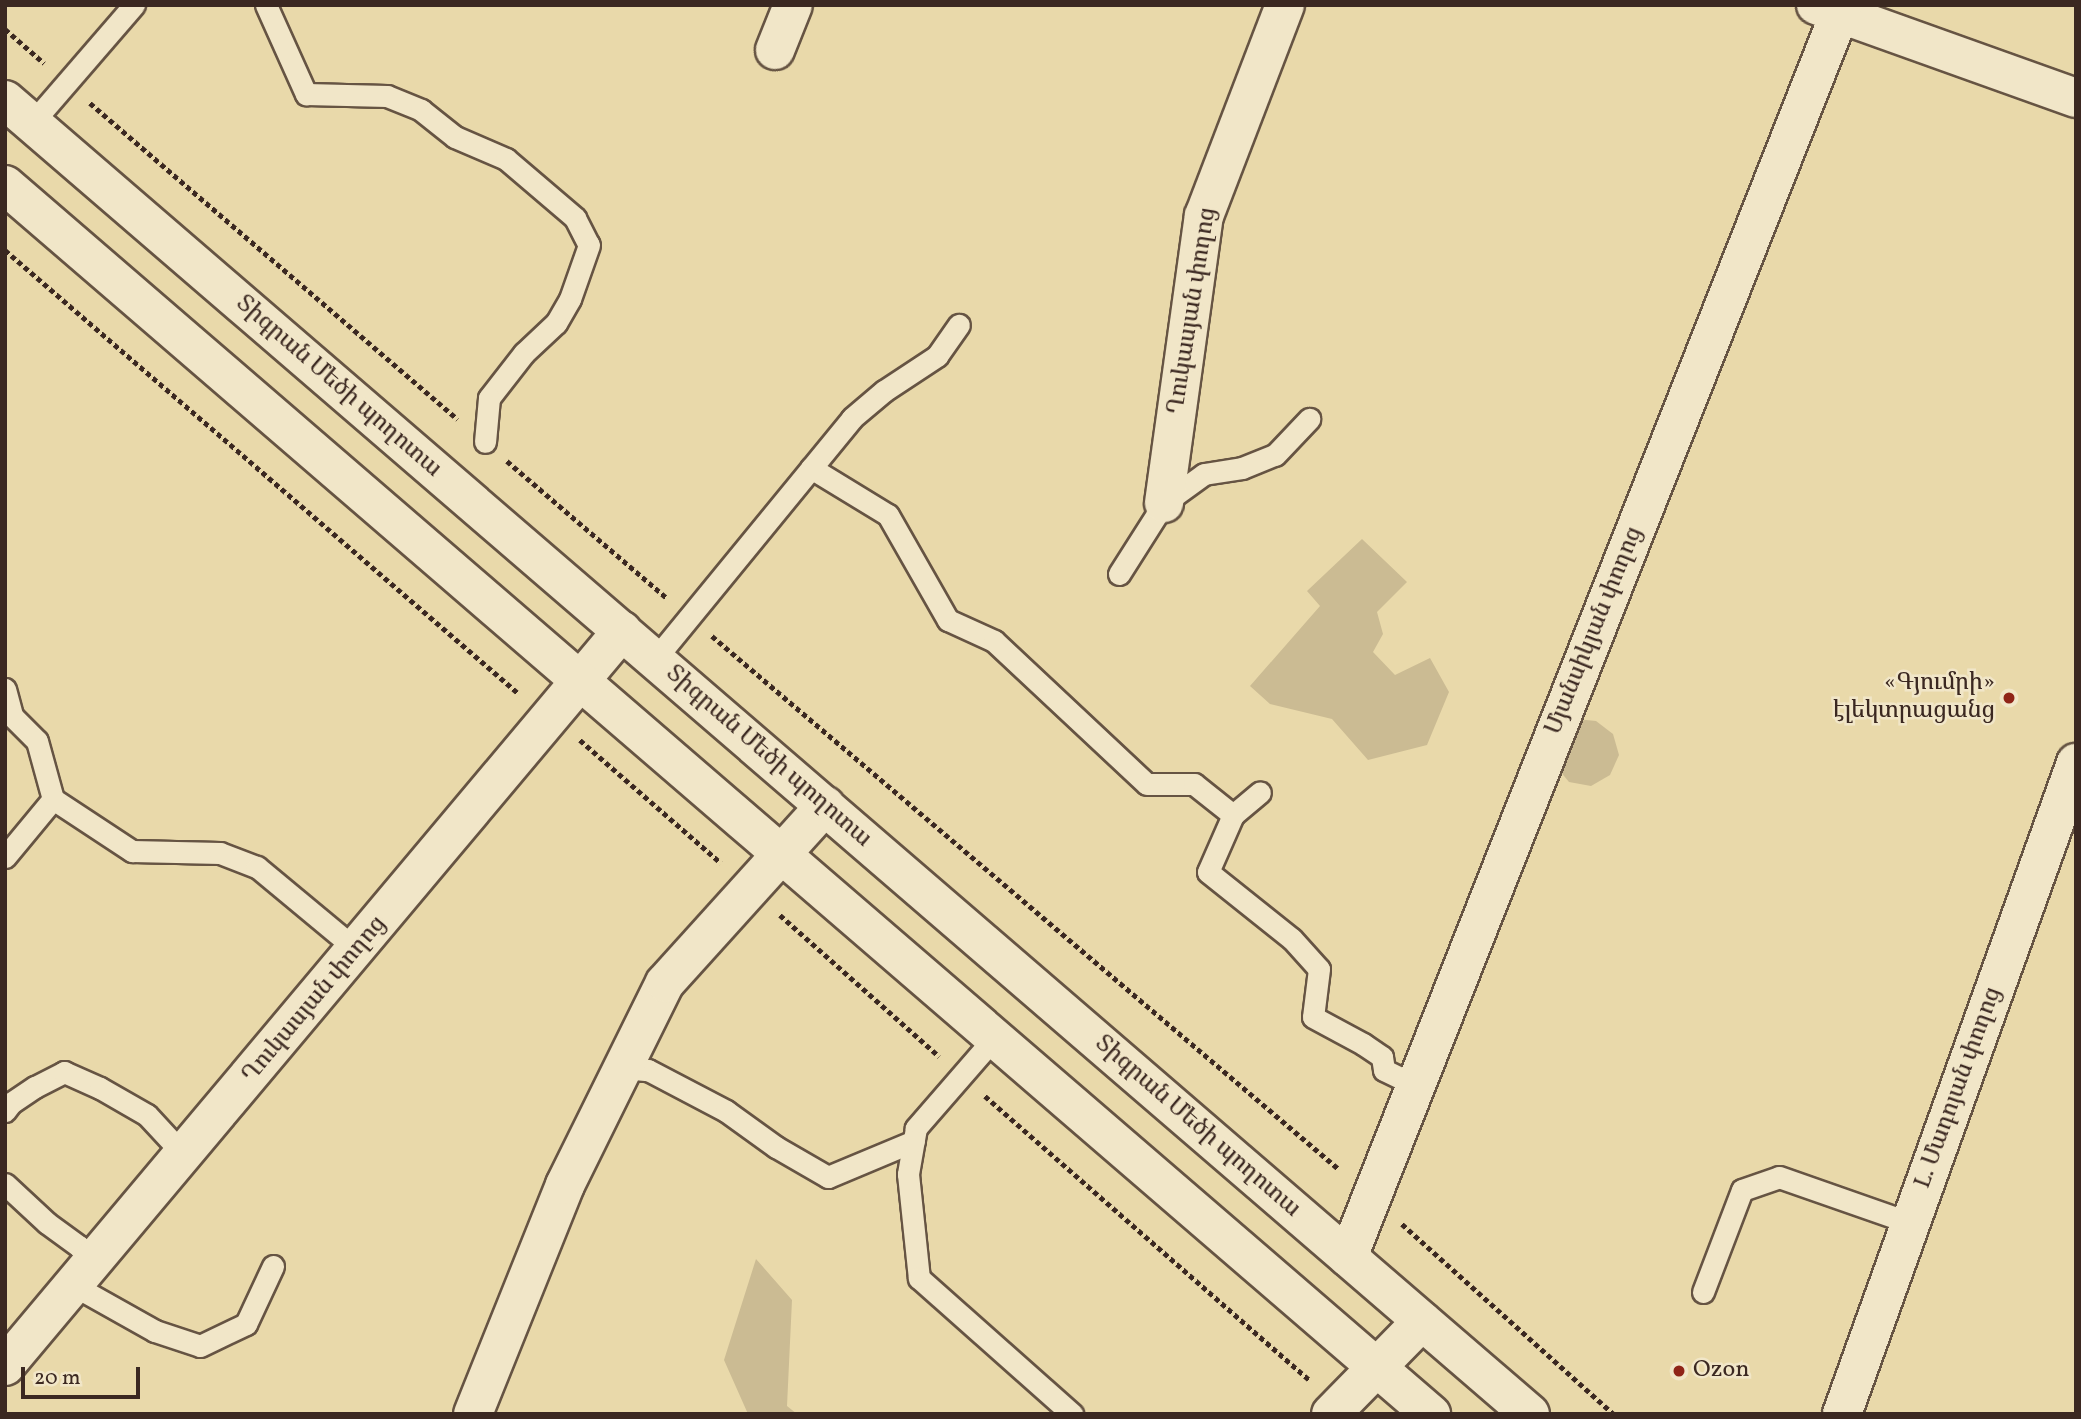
<!DOCTYPE html>
<html>
<head>
<meta charset="utf-8">
<style>
  body { margin:0 }
  #map { position:relative; width:2081px; height:1419px; overflow:hidden; background:#e9d9aa; font-family:Vollkorn,"Noto Serif Armenian",serif }
  div>[style] { position:absolute }
  [style*='--x'] { left:calc(var(--x)*1px); top:calc(var(--y)*1px); width:calc(var(--w)*1px); rotate:calc(var(--a)*1deg) }
  .green>* { inset:0; background:#cbbb93 }
  .path>* { height:4.5px; margin-top:-2.25px; transform-origin:0; background:repeating-linear-gradient(90deg,#3b2821 0 5px,transparent 0 8.5px) }
  .roads { filter:drop-shadow(2px 0 #665443) drop-shadow(-2px 0 #665443) drop-shadow(0 2px #665443) drop-shadow(0 -2px #665443) }
  .lane>* { height:21px; margin:-10.5px; padding:0 10.5px; transform-origin:10.5px; border-radius:10.5px; background:#f1e6c8 }
  .street>* { height:38px; margin:-19px; padding:0 19px; transform-origin:19px; border-radius:19px; background:#f1e6c8 }
  .secondary>* { height:38px; margin:-19px; padding:0 19px; transform-origin:19px; border-radius:19px; background:#f1e6c8 }
  .dots>* { width:19px; height:19px; translate:-50% -50%; box-sizing:border-box; border:4px solid #f1e6c8; border-radius:50% }
  span { translate:-50% -50%; white-space:nowrap; text-align:center; line-height:1.15; -webkit-text-stroke:5px #f1e6c8; paint-order:stroke }
  .street-label { font-size:24px; color:#3b2821 }
  .poi-label { font-size:24px; color:#3b2821 }
  .right { translate:-100% -50%; text-align:right }
  .left { translate:0 -50%; text-align:left }
  .frame { position:absolute; inset:0; border:7px solid #3b2821; pointer-events:none }
  .scale { position:absolute; left:21px; top:1367px; width:119px; height:32px; box-sizing:border-box; border:4px solid #3b2821; border-top:0; padding-left:9px; font-size:21px; line-height:24px; white-space:nowrap; color:#3b2821; -webkit-text-stroke:5px #f1e6c8; paint-order:stroke }
</style>
</head>
<body>
<div id="map">
  <div class="green">
    <div style="clip-path:polygon(1362px 539px,1407px 582px,1377px 612px,1383px 634px,1373px 652px,1395px 675px,1430px 658px,1449px 692px,1427px 745px,1368px 760px,1332px 719px,1270px 704px,1250px 686px,1320px 606px,1307px 591px)"></div>
    <div style="clip-path:polygon(1586px 720px,1596px 721px,1613px 734px,1619px 755px,1610px 775px,1591px 786px,1569px 782px,1555px 765px,1575px 721px)"></div>
    <div style="clip-path:polygon(756px 1259px,792px 1300px,787px 1406px,797px 1414px,748px 1414px,724px 1360px)"></div>
  </div>
  <div class="path">
    <div style="--x:5;--y:29;--w:52;--a:41.1"></div>
    <div style="--x:90;--y:103;--w:485;--a:40.7"></div>
    <div style="--x:5;--y:250;--w:678;--a:40.81"></div>
    <div style="--x:507;--y:461;--w:212;--a:40.6"></div>
    <div style="--x:712;--y:636;--w:824;--a:40.38"></div>
    <div style="--x:580;--y:740;--w:187;--a:41.1"></div>
    <div style="--x:780;--y:915;--w:213;--a:41.6"></div>
    <div style="--x:985;--y:1096;--w:432;--a:41.2"></div>
    <div style="--x:1402;--y:1224;--w:285;--a:41.9"></div>
  </div>
  <div class="roads">
    <div class="lane">
      <div style="--x:266;--y:5;--w:98;--a:65.8"></div>
      <div style="--x:306;--y:94;--w:81;--a:1.4"></div>
      <div style="--x:387;--y:96;--w:37;--a:22"></div>
      <div style="--x:421;--y:110;--w:43;--a:38.5"></div>
      <div style="--x:455;--y:137;--w:56;--a:23.3"></div>
      <div style="--x:506;--y:159;--w:91;--a:40.5"></div>
      <div style="--x:575;--y:218;--w:30;--a:63"></div>
      <div style="--x:589;--y:245;--w:57;--a:109.4"></div>
      <div style="--x:570;--y:299;--w:28;--a:120"></div>
      <div style="--x:556;--y:323;--w:44;--a:136.8"></div>
      <div style="--x:524;--y:353;--w:57;--a:127.9"></div>
      <div style="--x:489;--y:398;--w:44;--a:95.2"></div>
      <div style="--x:32;--y:123;--w:156;--a:-49.2"></div>
      <div style="--x:811;--y:468;--w:90;--a:31.4"></div>
      <div style="--x:888;--y:515;--w:121;--a:60.3"></div>
      <div style="--x:948;--y:620;--w:51;--a:24.5"></div>
      <div style="--x:994;--y:641;--w:209;--a:43.1"></div>
      <div style="--x:1147;--y:784;--w:47;--a:0"></div>
      <div style="--x:1194;--y:784;--w:50;--a:38.5"></div>
      <div style="--x:1233;--y:815;--w:62;--a:113.7"></div>
      <div style="--x:1208;--y:872;--w:107;--a:38.6"></div>
      <div style="--x:1292;--y:939;--w:40;--a:48"></div>
      <div style="--x:1319;--y:969;--w:48;--a:97.1"></div>
      <div style="--x:1313;--y:1017;--w:57;--a:28.4"></div>
      <div style="--x:1363;--y:1044;--w:23;--a:34"></div>
      <div style="--x:1382;--y:1057;--w:13;--a:81"></div>
      <div style="--x:1384;--y:1070;--w:34;--a:26"></div>
      <div style="--x:1119;--y:574;--w:84;--a:-57.6"></div>
      <div style="--x:1164;--y:503;--w:49;--a:-35.9"></div>
      <div style="--x:1204;--y:474;--w:38;--a:-9"></div>
      <div style="--x:1242;--y:468;--w:35;--a:-22"></div>
      <div style="--x:1275;--y:455;--w:50;--a:-46.6"></div>
      <div style="--x:655;--y:659;--w:311;--a:-50.7"></div>
      <div style="--x:852;--y:418;--w:42;--a:-40.2"></div>
      <div style="--x:884;--y:391;--w:64;--a:-33.4"></div>
      <div style="--x:937;--y:356;--w:38;--a:-55"></div>
      <div style="--x:5;--y:689;--w:28;--a:75"></div>
      <div style="--x:12;--y:716;--w:35;--a:45"></div>
      <div style="--x:37;--y:741;--w:60;--a:74.6"></div>
      <div style="--x:1233;--y:815;--w:35;--a:-40"></div>
      <div style="--x:5;--y:857;--w:75;--a:-50.4"></div>
      <div style="--x:53;--y:799;--w:95;--a:33.4"></div>
      <div style="--x:132;--y:851;--w:88;--a:1.3"></div>
      <div style="--x:220;--y:853;--w:40;--a:21"></div>
      <div style="--x:257;--y:867;--w:130;--a:39.7"></div>
      <div style="--x:995;--y:1037;--w:121;--a:131"></div>
      <div style="--x:916;--y:1128;--w:47;--a:99.9"></div>
      <div style="--x:908;--y:1174;--w:105;--a:84"></div>
      <div style="--x:919;--y:1278;--w:205;--a:41.6"></div>
      <div style="--x:623;--y:1068;--w:25;--a:5"></div>
      <div style="--x:648;--y:1070;--w:88;--a:27.7"></div>
      <div style="--x:726;--y:1111;--w:62;--a:35.8"></div>
      <div style="--x:776;--y:1147;--w:60;--a:30"></div>
      <div style="--x:828;--y:1177;--w:93;--a:-22.7"></div>
      <div style="--x:5;--y:1111;--w:10;--a:-53"></div>
      <div style="--x:11;--y:1103;--w:29;--a:-34"></div>
      <div style="--x:35;--y:1087;--w:33;--a:-27"></div>
      <div style="--x:64;--y:1072;--w:39;--a:24"></div>
      <div style="--x:100;--y:1088;--w:54;--a:29.9"></div>
      <div style="--x:147;--y:1115;--w:54;--a:47.2"></div>
      <div style="--x:5;--y:1184;--w:57;--a:42.9"></div>
      <div style="--x:47;--y:1223;--w:39;--a:36"></div>
      <div style="--x:79;--y:1246;--w:22;--a:54"></div>
      <div style="--x:73;--y:1285;--w:94;--a:29.3"></div>
      <div style="--x:155;--y:1331;--w:47;--a:18.4"></div>
      <div style="--x:200;--y:1346;--w:51;--a:-25.6"></div>
      <div style="--x:246;--y:1324;--w:64;--a:-65"></div>
      <div style="--x:1703;--y:1292;--w:109;--a:-69.1"></div>
      <div style="--x:1742;--y:1190;--w:39;--a:-19"></div>
      <div style="--x:1779;--y:1177;--w:139;--a:19.3"></div>
    </div>
    <div class="street">
      <div style="--x:1816;--y:5;--w:276;--a:19.7"></div>
      <div style="--x:775;--y:50;--w:48;--a:-68.2"></div>
      <div style="--x:1164;--y:503;--w:290;--a:-82.1"></div>
      <div style="--x:1204;--y:216;--w:226;--a:-69"></div>
      <div style="--x:1348;--y:1257;--w:1346;--a:-68.43"></div>
      <div style="--x:5;--y:1366;--w:960;--a:-49.99"></div>
      <div style="--x:473;--y:1414;--w:247;--a:-68.1"></div>
      <div style="--x:565;--y:1185;--w:225;--a:-63.7"></div>
      <div style="--x:665;--y:983;--w:239;--a:-47.9"></div>
      <div style="--x:1331;--y:1414;--w:130;--a:-45.6"></div>
      <div style="--x:1842;--y:1414;--w:692;--a:-70.23"></div>
    </div>
    <div class="secondary">
      <div style="--x:5;--y:100;--w:2013;--a:40.75"></div>
      <div style="--x:5;--y:185;--w:1883;--a:40.76"></div>
    </div>
  </div>
  <div class="dots">
    <div style="left:2009px;top:698px;background:#8f2418"></div>
    <div style="left:1679px;top:1371px;background:#8f2418"></div>
  </div>
  <div class="street-label">
    <span style="left:1193px;top:311px;rotate:-81deg">Ղուկասյան փողոց</span>
    <span style="left:338px;top:387px;rotate:41deg">Տիգրան Մեծի պողոտա</span>
    <span style="left:1595px;top:631px;rotate:-68deg">Մյանսիկյան փողոց</span>
    <span style="left:768px;top:757px;rotate:41deg">Տիգրան Մեծի պողոտա</span>
    <span style="left:315px;top:1000px;rotate:-50deg">Ղուկասյան փողոց</span>
    <span style="left:1959px;top:1088px;rotate:-70deg">L. Մադոյան փողոց</span>
    <span style="left:1197px;top:1127px;rotate:41deg">Տիգրան Մեծի պողոտա</span>
  </div>
  <div class="poi-label">
    <span class="right" style="left:1995px;top:698px">«Գյումրի»<br>էլեկտրացանց</span>
    <span class="left" style="left:1693px;top:1371px">Ozon</span>
  </div>
  <div class="frame"></div>
  <div class="scale">20 m</div>
</div>
</body>
</html>
